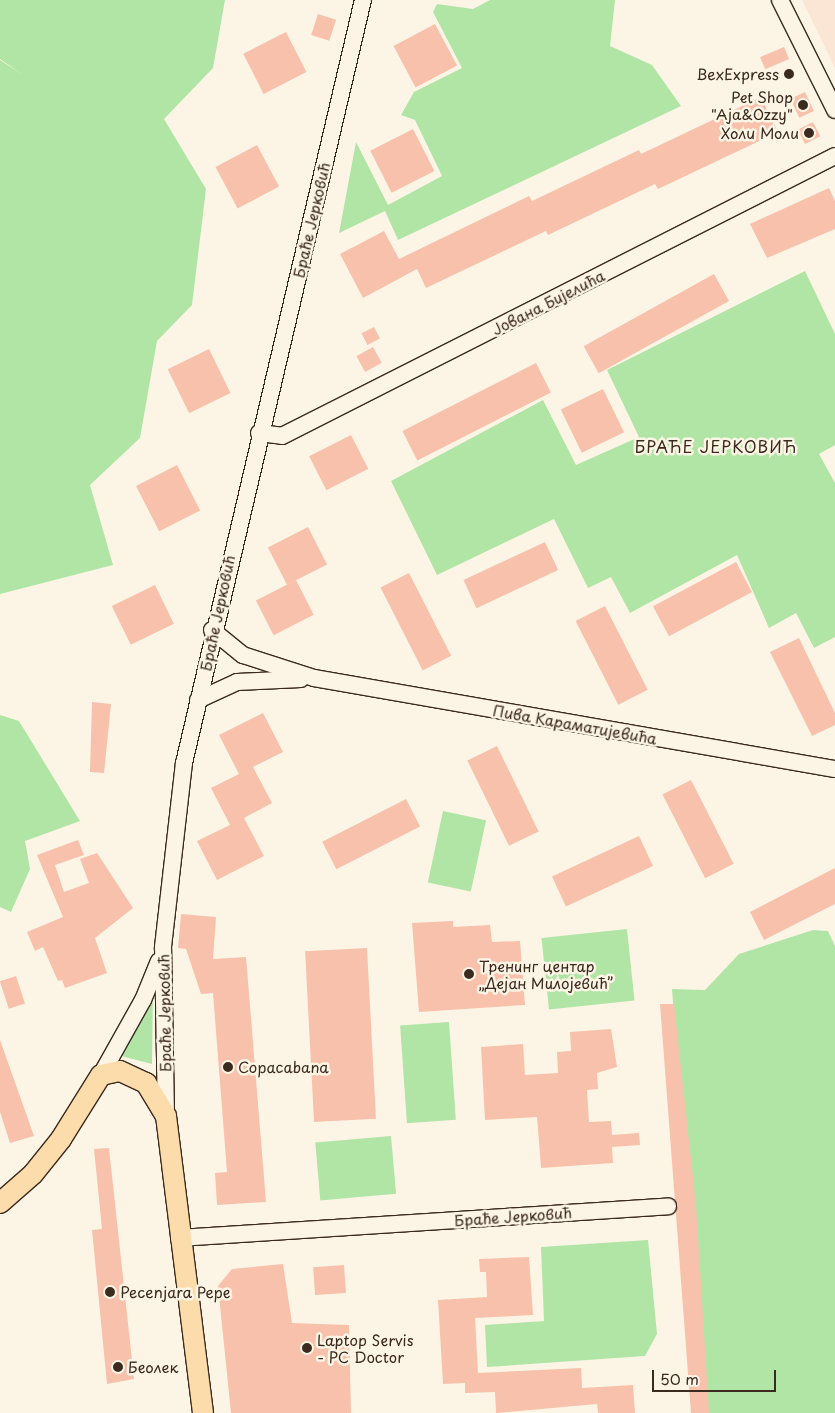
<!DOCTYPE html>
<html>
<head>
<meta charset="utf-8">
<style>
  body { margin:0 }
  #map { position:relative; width:835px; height:1413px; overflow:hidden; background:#fcf5e5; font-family:"Playpen Sans",sans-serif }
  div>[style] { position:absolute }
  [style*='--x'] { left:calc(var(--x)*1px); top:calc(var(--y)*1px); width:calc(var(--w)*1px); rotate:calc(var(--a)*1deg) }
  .built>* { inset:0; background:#fbe5d4 }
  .green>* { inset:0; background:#b0e5a6; transform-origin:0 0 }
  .building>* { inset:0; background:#f8c1ac; transform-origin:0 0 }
  .roads { filter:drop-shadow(1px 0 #3b2a1e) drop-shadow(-1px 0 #3b2a1e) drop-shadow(0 1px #3b2a1e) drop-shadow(0 -1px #3b2a1e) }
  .minor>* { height:16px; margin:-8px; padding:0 8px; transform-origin:8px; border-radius:8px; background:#fcf5e5 }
  .major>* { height:20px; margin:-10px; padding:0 10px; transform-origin:10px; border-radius:10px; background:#fddcac }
  .dots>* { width:14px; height:14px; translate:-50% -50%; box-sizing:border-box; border:2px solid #fcf5e5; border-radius:50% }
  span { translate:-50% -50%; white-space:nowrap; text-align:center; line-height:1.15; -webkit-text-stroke:5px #fcf5e5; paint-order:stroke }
  .poi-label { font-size:15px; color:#3b2a1e }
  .right { translate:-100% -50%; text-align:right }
  .left { translate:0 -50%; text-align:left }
  .street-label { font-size:15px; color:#3b2a1e }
  .neighbourhood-label { font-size:16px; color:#3b2a1e; letter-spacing:1px }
  .scale { position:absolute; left:652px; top:1370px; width:124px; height:22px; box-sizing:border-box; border:2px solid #3b2a1e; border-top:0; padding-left:6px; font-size:15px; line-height:18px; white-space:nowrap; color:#3b2a1e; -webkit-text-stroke:4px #fcf5e5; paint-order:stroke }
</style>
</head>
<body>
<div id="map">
  <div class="built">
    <div style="clip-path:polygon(802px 0,835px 0,835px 68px)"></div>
  </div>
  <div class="green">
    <div style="clip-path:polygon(0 0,225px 0,213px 68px,164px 119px,206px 189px,192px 305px,157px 341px,140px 438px,90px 485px,113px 565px,0 594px,0 60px,23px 75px,0 59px)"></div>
    <div style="clip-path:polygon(490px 0,615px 0,610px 46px,652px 65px,681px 106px,398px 240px,385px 211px,339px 233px,356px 142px,388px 205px,442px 176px,415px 120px,401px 115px,414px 92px,462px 68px,433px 12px,437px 4px,473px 9px)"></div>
    <div style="clip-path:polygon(805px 271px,835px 334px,835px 445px,819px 454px,835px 483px,835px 637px,814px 648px,796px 613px,769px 628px,737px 555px,630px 613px,611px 577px,588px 588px,554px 519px,437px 575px,391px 481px,543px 400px,576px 465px,639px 437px,607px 370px)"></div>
    <div style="clip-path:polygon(0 715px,19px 721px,80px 821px,25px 841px,30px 869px,11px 912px,0 907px)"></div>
    <div style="left:443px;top:811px;width:44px;height:73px;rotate:12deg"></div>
    <div style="left:627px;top:929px;width:72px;height:86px;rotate:84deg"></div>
    <div style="clip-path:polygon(813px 930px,828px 931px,835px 946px,835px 1413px,704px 1413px,672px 989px,705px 990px,739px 954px)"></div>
    <div style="clip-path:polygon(153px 990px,152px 1064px,121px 1056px)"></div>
    <div style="left:449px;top:1022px;width:98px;height:49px;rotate:86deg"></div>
    <div style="left:391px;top:1136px;width:58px;height:76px;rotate:85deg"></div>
    <div style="clip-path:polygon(648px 1240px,657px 1334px,645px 1356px,487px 1367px,485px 1325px,544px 1321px,541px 1247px)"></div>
  </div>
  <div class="building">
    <div style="left:318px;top:14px;width:19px;height:22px;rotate:18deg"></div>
    <div style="left:435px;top:24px;width:47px;height:47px;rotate:62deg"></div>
    <div style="left:286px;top:32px;width:45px;height:48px;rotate:63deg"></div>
    <div style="left:784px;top:47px;width:13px;height:26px;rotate:67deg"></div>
    <div style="left:805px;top:92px;width:21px;height:16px;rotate:65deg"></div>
    <div style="clip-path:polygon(761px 97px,778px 132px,658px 189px,655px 184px,548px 235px,546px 231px,426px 288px,417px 269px,363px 298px,340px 254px,384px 231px,399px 259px,529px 196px,532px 201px,639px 150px,641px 154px)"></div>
    <div style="left:813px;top:122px;width:16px;height:17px;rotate:63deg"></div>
    <div style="left:413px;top:129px;width:47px;height:48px;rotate:63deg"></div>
    <div style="left:257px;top:145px;width:47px;height:47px;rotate:62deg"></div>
    <div style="clip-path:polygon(829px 188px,835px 201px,835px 229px,767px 258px,750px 224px)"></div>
    <div style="left:714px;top:274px;width:31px;height:149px;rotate:61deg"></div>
    <div style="left:374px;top:327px;width:13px;height:14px;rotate:63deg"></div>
    <div style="left:373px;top:347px;width:18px;height:19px;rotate:61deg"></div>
    <div style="left:209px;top:349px;width:49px;height:46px;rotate:64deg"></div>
    <div style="left:536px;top:363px;width:33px;height:150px;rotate:63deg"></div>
    <div style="left:603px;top:389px;width:48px;height:47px;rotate:64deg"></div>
    <div style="left:351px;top:435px;width:38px;height:47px;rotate:63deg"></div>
    <div style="left:177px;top:465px;width:51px;height:46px;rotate:63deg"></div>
    <div style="left:308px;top:527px;width:42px;height:45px;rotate:63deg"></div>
    <div style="left:545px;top:542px;width:31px;height:90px;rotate:65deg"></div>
    <div style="left:736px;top:562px;width:34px;height:94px;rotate:62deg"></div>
    <div style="left:409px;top:573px;width:93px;height:32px;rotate:63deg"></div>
    <div style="left:296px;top:580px;width:39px;height:45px;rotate:63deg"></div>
    <div style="left:155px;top:585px;width:43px;height:48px;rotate:64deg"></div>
    <div style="left:605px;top:606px;width:94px;height:33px;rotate:63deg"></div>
    <div style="clip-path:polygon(799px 638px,835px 713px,835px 725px,812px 736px,770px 652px)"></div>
    <div style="clip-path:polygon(92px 702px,111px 704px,104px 773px,90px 772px)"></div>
    <div style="clip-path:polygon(263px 713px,283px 752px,253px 767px,272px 803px,244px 818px,264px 856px,217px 880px,197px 841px,230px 825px,211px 788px,239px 774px,219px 735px)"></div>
    <div style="left:497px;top:746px;width:95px;height:33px;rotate:64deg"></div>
    <div style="left:691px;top:780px;width:94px;height:32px;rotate:63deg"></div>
    <div style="left:406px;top:799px;width:31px;height:94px;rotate:63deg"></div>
    <div style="left:639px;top:836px;width:33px;height:96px;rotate:65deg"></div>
    <div style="clip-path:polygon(78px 840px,84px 855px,55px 865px,64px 892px,89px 883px,80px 859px,97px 853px,133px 908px,95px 938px,107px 973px,65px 988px,62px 980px,58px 981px,43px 947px,35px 951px,27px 932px,63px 917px,37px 855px)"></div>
    <div style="clip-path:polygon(835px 868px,835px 904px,764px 940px,750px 912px)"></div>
    <div style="clip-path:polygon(181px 914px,216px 917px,213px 959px,246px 957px,266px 1202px,217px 1205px,215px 1173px,227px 1172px,213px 993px,201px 994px,186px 949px,178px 948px)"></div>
    <div style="clip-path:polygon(453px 921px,453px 927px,490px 925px,492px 942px,520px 941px,525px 1005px,419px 1012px,412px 923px)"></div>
    <div style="left:367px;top:948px;width:171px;height:62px;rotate:87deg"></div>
    <div style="left:16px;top:976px;width:29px;height:17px;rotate:72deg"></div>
    <div style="clip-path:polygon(660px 1004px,674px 1004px,696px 1205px,709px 1413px,691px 1413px)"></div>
    <div style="clip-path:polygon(611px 1029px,617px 1067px,597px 1073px,598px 1089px,587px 1090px,589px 1122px,611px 1121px,612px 1135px,639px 1133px,640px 1145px,612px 1147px,613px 1163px,541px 1168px,537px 1117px,485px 1120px,481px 1047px,523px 1044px,525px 1075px,558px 1073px,557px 1052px,571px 1051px,570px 1032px)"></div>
    <div style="clip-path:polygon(0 1040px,34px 1136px,10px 1143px,0 1112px)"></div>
    <div style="clip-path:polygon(109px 1148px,134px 1379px,107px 1384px,92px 1230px,102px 1229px,94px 1149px)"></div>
    <div style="clip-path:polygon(529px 1257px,533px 1315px,475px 1318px,478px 1373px,581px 1368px,582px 1388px,633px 1385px,635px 1413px,598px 1413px,597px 1404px,496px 1413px,495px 1392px,465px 1393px,465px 1383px,443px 1384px,438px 1300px,487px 1297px,486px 1272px,480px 1272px,479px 1259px)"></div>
    <div style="clip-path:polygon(283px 1264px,292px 1323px,349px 1325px,351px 1413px,231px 1413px,218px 1286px,232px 1269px)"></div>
    <div style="left:344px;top:1265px;width:28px;height:31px;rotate:86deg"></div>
  </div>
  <div class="roads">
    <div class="minor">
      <div style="--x:780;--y:0;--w:123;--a:63.4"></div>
      <div style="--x:259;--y:433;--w:23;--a:7"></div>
      <div style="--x:282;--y:436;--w:620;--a:-26.85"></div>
      <div style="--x:212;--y:630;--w:40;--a:39"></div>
      <div style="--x:243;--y:655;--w:75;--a:17.9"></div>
      <div style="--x:314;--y:678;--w:529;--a:9.91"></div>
      <div style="--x:198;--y:700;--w:43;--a:-24.8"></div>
      <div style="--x:237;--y:682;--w:64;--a:-2.7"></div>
      <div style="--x:101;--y:1075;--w:86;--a:-60.8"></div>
      <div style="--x:143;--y:1000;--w:42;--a:-67.7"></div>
      <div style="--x:166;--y:1116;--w:169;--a:-91"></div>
      <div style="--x:163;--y:947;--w:185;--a:-83.5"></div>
      <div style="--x:184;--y:763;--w:784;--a:-76.8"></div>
      <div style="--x:179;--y:1238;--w:490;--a:-3.7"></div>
    </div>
    <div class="major">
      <div style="--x:0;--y:1203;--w:44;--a:-41.3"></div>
      <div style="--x:33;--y:1174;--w:45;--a:-51.3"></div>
      <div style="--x:61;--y:1139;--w:75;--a:-58"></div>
      <div style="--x:101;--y:1075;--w:19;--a:-12"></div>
      <div style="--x:120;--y:1071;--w:29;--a:25"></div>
      <div style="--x:146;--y:1083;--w:39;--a:59"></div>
      <div style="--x:166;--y:1116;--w:299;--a:82.9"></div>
    </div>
  </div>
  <div class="dots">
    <div style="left:789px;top:74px;background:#3b2a1e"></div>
    <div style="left:803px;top:105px;background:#3b2a1e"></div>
    <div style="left:809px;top:133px;background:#3b2a1e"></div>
    <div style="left:469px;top:974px;background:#3b2a1e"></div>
    <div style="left:228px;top:1067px;background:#3b2a1e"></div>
    <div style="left:110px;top:1292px;background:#3b2a1e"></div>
    <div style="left:307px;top:1348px;background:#3b2a1e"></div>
    <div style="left:118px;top:1367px;background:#3b2a1e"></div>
  </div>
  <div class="poi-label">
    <span class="right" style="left:779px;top:74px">BexExpress</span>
    <span class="right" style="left:793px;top:105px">Pet Shop<br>"Aja&amp;Ozzy"</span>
    <span class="right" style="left:799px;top:133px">Холи Моли</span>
    <span class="left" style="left:479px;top:974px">Тренинг центар<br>„Дејан Милојевић”</span>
    <span class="left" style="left:238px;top:1067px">Copacabana</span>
    <span class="left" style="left:120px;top:1292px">Pecenjara Pepe</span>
    <span class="left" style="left:317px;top:1348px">Laptop Servis<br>- PC Doctor</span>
    <span class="left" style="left:128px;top:1367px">Беолек</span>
  </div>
  <div class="street-label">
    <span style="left:311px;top:220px;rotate:-77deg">Браће Јерковић</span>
    <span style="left:548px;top:302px;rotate:-27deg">Јована Бијелића</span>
    <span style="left:217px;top:613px;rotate:-78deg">Браће Јерковић</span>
    <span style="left:575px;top:724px;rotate:10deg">Пива Караматијевића</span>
    <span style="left:164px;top:1013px;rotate:-91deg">Браће Јерковић</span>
    <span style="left:513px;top:1216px;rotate:-4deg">Браће Јерковић</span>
  </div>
  <div class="neighbourhood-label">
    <span style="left:716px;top:446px">БРАЋЕ ЈЕРКОВИЋ</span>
  </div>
  <div class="scale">50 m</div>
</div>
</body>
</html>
